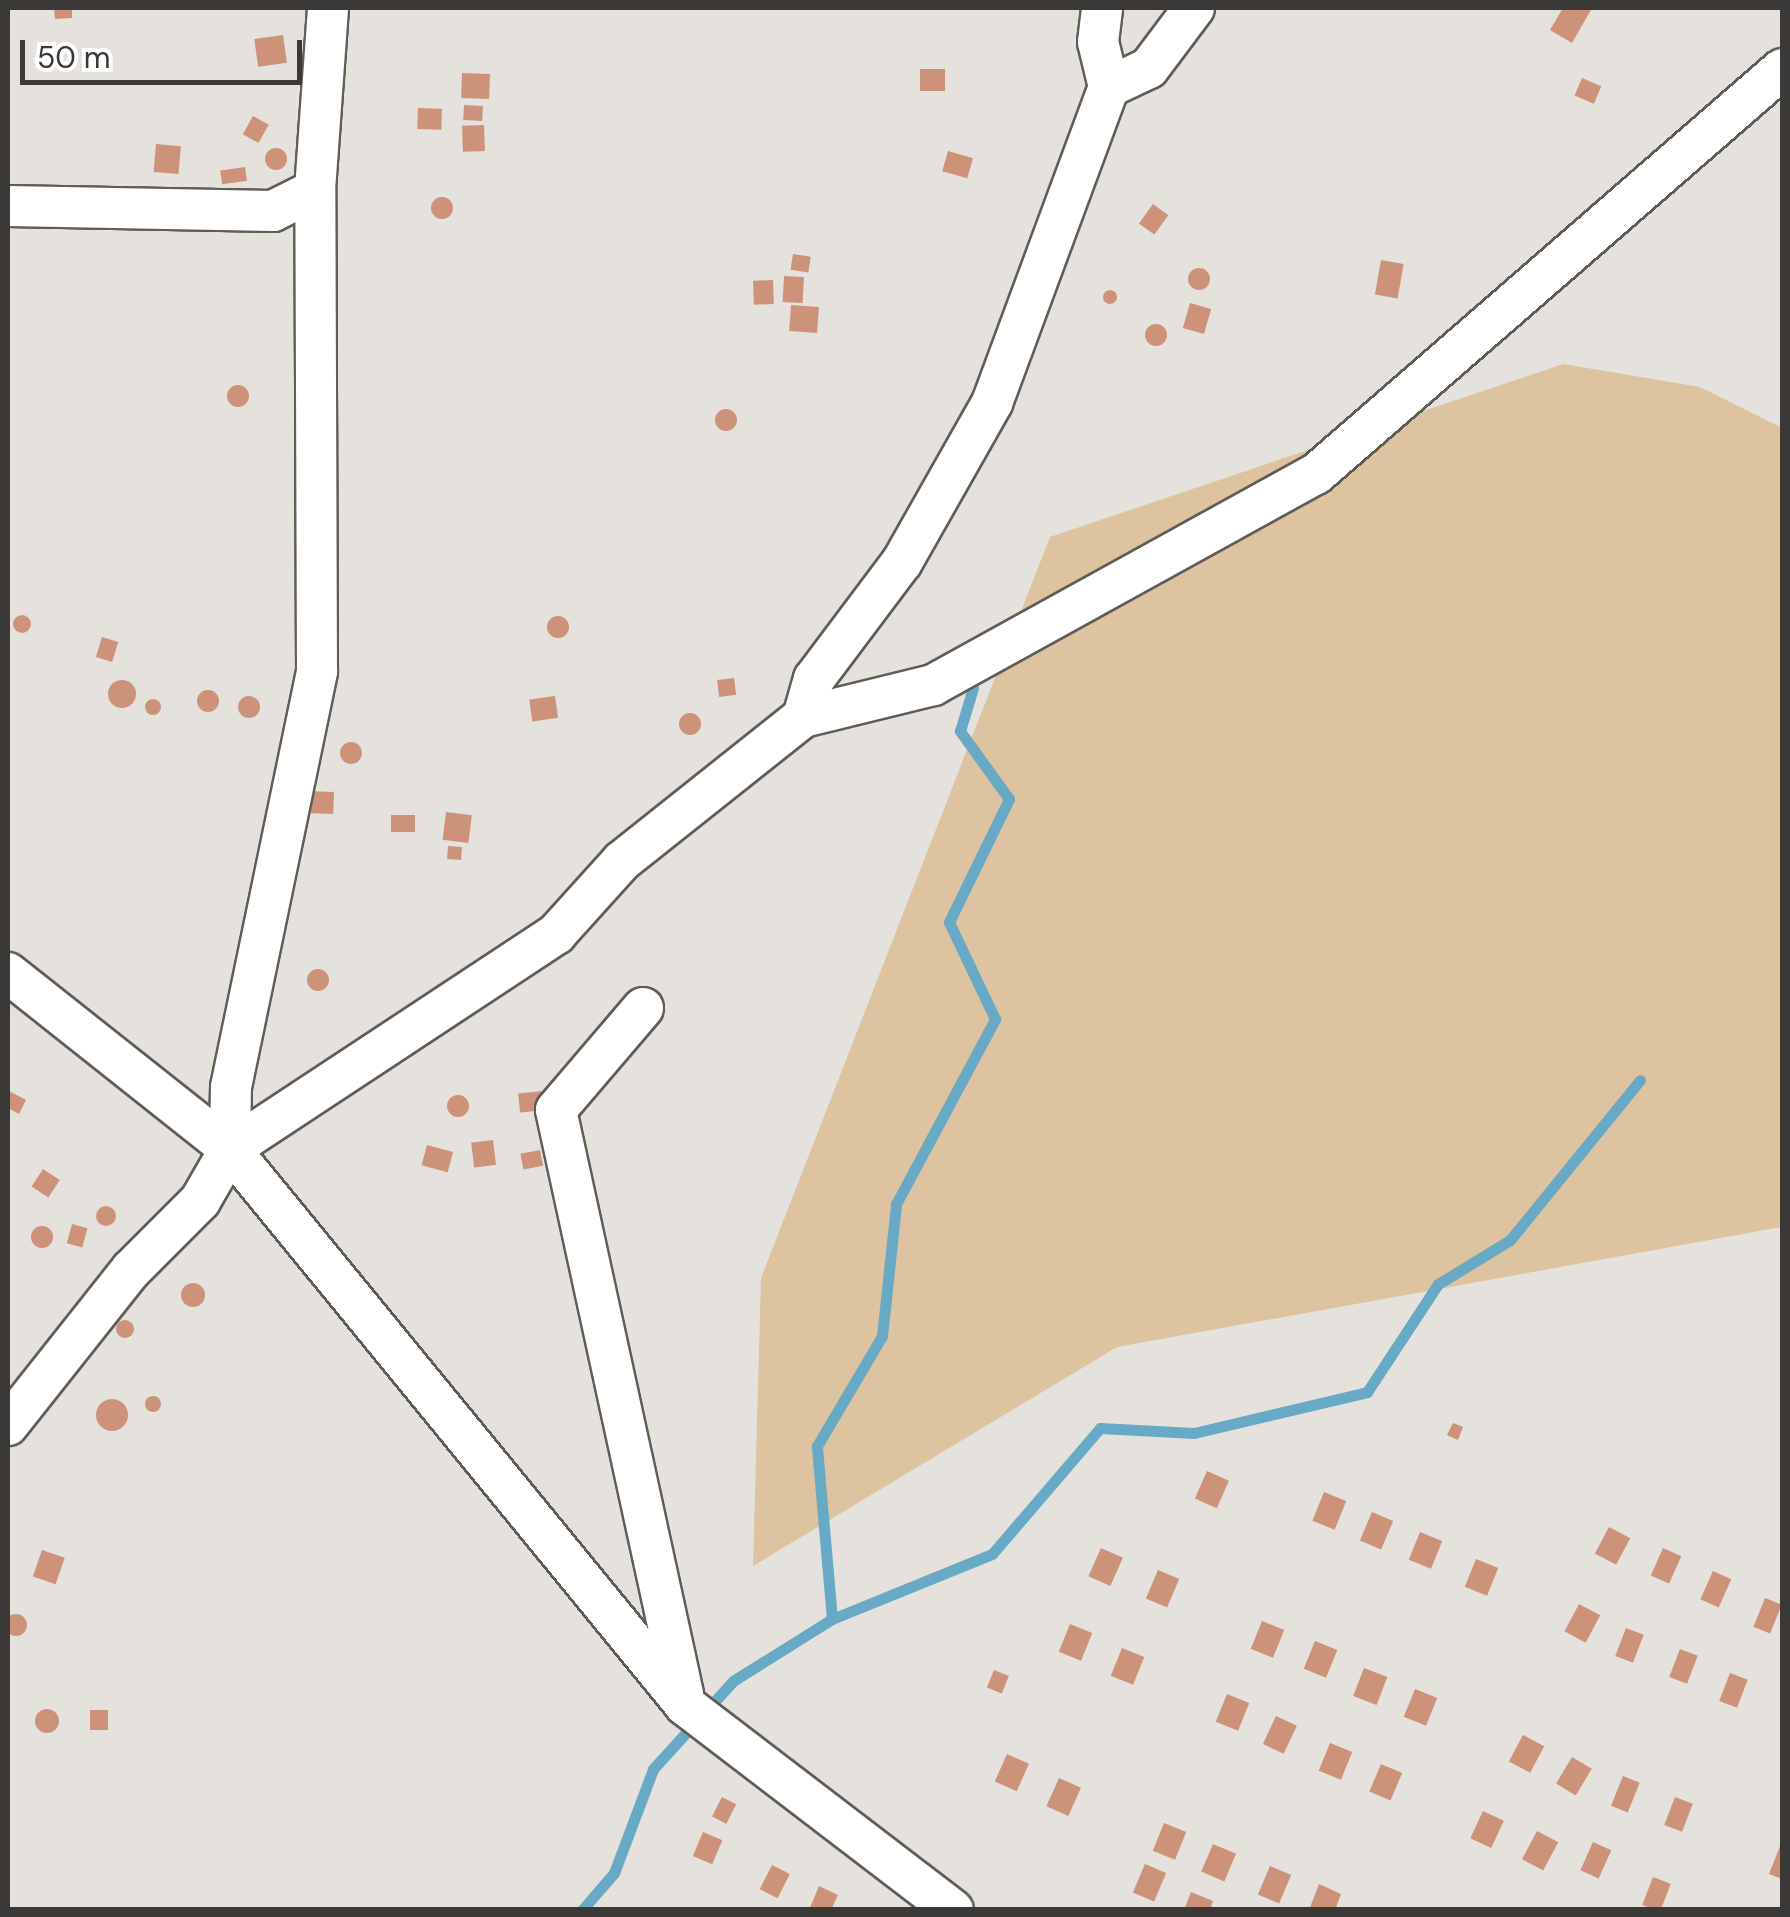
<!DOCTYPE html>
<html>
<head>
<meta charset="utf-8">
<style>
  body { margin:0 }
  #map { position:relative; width:1790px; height:1917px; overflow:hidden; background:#e5e1dc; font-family:"DM Sans",sans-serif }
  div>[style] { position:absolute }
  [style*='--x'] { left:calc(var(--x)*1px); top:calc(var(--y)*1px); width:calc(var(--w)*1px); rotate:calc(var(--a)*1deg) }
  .green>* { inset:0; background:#ddc39f }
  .stream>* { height:11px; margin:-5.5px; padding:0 5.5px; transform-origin:5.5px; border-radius:5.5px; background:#68aac5 }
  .building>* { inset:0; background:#cc937a; transform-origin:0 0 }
  .round { border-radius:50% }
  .roads { filter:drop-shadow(2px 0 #605c58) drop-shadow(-2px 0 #605c58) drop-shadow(0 2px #605c58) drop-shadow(0 -2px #605c58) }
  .minor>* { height:40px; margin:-20px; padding:0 20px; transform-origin:20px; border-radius:20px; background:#fff }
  span { translate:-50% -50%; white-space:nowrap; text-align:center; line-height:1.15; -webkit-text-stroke:9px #fff; paint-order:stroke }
  .frame { position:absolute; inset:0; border:10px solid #3b3938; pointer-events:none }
  .scale { position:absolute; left:20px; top:40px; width:282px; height:45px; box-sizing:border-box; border:5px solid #3b3938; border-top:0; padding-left:12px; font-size:30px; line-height:35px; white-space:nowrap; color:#3b3938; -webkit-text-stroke:8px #fff; paint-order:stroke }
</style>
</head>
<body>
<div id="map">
  <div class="green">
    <div style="clip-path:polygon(1563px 364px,1700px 387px,1782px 428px,1782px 1227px,1117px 1347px,753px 1566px,761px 1278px,1050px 537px)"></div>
  </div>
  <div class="stream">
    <div style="--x:832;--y:1619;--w:174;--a:-95"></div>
    <div style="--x:817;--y:1446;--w:128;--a:-59.4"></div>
    <div style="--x:882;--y:1336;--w:133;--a:-83.9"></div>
    <div style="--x:896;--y:1204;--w:210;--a:-61.8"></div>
    <div style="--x:995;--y:1019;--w:107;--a:-115.4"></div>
    <div style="--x:949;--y:922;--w:137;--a:-64"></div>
    <div style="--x:1009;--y:799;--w:84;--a:-125.8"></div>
    <div style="--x:960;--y:731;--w:45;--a:-73.2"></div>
    <div style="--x:582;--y:1910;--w:49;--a:-49.1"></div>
    <div style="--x:614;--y:1873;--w:111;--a:-69.4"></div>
    <div style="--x:653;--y:1769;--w:119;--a:-47.7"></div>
    <div style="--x:733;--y:1681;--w:117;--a:-32.1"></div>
    <div style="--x:832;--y:1619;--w:173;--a:-22.1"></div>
    <div style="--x:992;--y:1554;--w:166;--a:-49.4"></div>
    <div style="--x:1100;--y:1428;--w:94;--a:3"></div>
    <div style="--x:1194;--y:1433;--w:178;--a:-13.3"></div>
    <div style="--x:1367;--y:1392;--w:129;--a:-56.7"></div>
    <div style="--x:1438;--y:1284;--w:84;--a:-31.4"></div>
    <div style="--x:1510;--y:1240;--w:206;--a:-50.9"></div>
  </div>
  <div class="building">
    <div style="clip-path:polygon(54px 8px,72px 8px,72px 18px,55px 19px)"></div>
    <div style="clip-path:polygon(1563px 8px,1592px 8px,1572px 43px,1550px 30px)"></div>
    <div style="left:283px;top:35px;width:28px;height:29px;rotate:82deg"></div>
    <div style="left:920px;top:69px;width:25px;height:22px"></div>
    <div style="left:462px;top:73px;width:28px;height:25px;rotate:2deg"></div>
    <div style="left:1582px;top:78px;width:21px;height:19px;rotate:23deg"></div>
    <div style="left:464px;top:105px;width:19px;height:15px;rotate:3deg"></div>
    <div style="left:418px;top:108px;width:24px;height:21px;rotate:2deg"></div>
    <div style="left:253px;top:116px;width:18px;height:21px;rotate:29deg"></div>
    <div style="left:484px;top:125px;width:26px;height:22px;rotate:88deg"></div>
    <div style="left:156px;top:144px;width:25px;height:28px;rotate:5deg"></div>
    <div class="round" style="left:265px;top:148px;width:22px;height:22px"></div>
    <div style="left:948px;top:151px;width:26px;height:21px;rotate:16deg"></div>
    <div style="left:245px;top:167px;width:14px;height:25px;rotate:82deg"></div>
    <div class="round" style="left:431px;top:197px;width:22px;height:22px"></div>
    <div style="left:1153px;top:204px;width:19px;height:24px;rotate:36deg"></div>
    <div style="left:793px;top:254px;width:18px;height:16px;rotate:9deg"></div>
    <div style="left:1381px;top:260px;width:23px;height:35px;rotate:10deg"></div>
    <div class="round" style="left:1188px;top:268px;width:22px;height:22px"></div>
    <div style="left:784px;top:276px;width:20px;height:26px;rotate:3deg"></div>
    <div style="left:773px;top:280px;width:24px;height:20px;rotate:88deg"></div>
    <div class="round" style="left:1103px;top:290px;width:14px;height:14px"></div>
    <div style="left:1190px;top:303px;width:22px;height:26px;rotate:16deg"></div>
    <div style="left:791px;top:305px;width:28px;height:26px;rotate:4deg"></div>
    <div class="round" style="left:1145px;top:324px;width:22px;height:22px"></div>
    <div class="round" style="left:227px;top:385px;width:22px;height:22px"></div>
    <div class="round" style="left:715px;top:409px;width:22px;height:22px"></div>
    <div class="round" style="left:13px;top:615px;width:18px;height:18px"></div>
    <div class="round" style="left:547px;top:616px;width:22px;height:22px"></div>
    <div style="left:102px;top:637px;width:17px;height:21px;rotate:17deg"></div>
    <div style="left:734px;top:678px;width:17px;height:17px;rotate:83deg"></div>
    <div class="round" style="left:108px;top:680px;width:28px;height:28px"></div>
    <div class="round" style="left:197px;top:690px;width:22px;height:22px"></div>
    <div class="round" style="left:238px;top:696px;width:22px;height:22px"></div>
    <div style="left:555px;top:696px;width:22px;height:26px;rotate:82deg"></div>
    <div class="round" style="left:145px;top:699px;width:16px;height:16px"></div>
    <div class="round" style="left:679px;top:713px;width:22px;height:22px"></div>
    <div class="round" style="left:340px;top:742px;width:22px;height:22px"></div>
    <div style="left:307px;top:791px;width:27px;height:22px;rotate:2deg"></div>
    <div style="left:446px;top:812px;width:26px;height:28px;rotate:7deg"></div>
    <div style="left:391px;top:815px;width:24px;height:17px"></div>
    <div style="left:448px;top:846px;width:14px;height:13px;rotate:4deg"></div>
    <div class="round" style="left:307px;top:969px;width:22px;height:22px"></div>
    <div style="clip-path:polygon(9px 1091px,26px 1100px,19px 1114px,8px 1108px)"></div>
    <div style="left:543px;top:1091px;width:19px;height:25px;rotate:84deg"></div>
    <div class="round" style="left:447px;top:1095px;width:22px;height:22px"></div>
    <div style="left:493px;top:1140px;width:25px;height:22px;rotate:83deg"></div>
    <div style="left:427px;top:1145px;width:27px;height:21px;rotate:15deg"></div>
    <div style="left:540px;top:1150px;width:16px;height:20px;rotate:79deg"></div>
    <div style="left:43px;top:1169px;width:20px;height:21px;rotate:33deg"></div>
    <div class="round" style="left:96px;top:1206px;width:20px;height:20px"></div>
    <div style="left:72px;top:1224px;width:16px;height:20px;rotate:15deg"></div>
    <div class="round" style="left:31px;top:1226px;width:22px;height:22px"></div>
    <div class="round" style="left:181px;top:1283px;width:24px;height:24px"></div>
    <div class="round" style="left:116px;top:1320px;width:18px;height:18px"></div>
    <div class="round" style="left:145px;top:1396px;width:16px;height:16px"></div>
    <div class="round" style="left:96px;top:1399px;width:32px;height:32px"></div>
    <div style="clip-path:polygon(1453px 1423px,1463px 1427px,1458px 1440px,1447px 1435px)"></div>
    <div style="left:1207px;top:1471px;width:24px;height:30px;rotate:24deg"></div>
    <div style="left:1324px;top:1492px;width:24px;height:31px;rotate:22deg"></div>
    <div style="left:1372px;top:1512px;width:23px;height:31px;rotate:23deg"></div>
    <div style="left:1609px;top:1527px;width:24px;height:30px;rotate:28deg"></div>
    <div style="left:1420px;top:1532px;width:24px;height:30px;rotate:22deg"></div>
    <div style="left:1101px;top:1548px;width:24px;height:31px;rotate:24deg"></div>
    <div style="left:1663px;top:1548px;width:20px;height:30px;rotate:24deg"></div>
    <div style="left:42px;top:1550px;width:24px;height:28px;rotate:19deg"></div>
    <div style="left:1476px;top:1559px;width:24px;height:30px;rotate:22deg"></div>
    <div style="left:1158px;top:1570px;width:23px;height:31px;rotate:23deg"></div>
    <div style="left:1713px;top:1571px;width:20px;height:31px;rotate:24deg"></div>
    <div style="left:1765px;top:1598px;width:18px;height:31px;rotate:22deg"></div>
    <div style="left:1579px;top:1604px;width:24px;height:31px;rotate:28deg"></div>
    <div class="round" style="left:5px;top:1614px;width:22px;height:22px"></div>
    <div style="left:1262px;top:1621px;width:24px;height:30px;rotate:22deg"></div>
    <div style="left:1070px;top:1624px;width:24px;height:30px;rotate:22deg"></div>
    <div style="left:1626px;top:1628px;width:19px;height:30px;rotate:21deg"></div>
    <div style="left:1315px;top:1641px;width:24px;height:30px;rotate:22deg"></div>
    <div style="left:1122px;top:1648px;width:24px;height:30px;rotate:22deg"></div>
    <div style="left:1680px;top:1649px;width:19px;height:30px;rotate:21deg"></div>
    <div style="left:1364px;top:1668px;width:25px;height:30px;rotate:21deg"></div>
    <div style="left:994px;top:1670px;width:16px;height:19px;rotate:22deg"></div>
    <div style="left:1730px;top:1673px;width:19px;height:30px;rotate:21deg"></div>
    <div style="left:1415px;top:1689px;width:24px;height:30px;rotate:22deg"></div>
    <div style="left:1227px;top:1694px;width:24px;height:30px;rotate:22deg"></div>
    <div class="round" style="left:35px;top:1709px;width:24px;height:24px"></div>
    <div style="left:90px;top:1710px;width:18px;height:20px"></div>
    <div style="left:1276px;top:1716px;width:23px;height:31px;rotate:25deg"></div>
    <div style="left:1523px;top:1735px;width:24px;height:30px;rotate:28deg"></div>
    <div style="left:1330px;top:1743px;width:24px;height:30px;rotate:22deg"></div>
    <div style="left:1007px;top:1754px;width:24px;height:30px;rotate:24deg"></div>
    <div style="left:1572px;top:1757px;width:23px;height:31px;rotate:31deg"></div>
    <div style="left:1381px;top:1764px;width:23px;height:30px;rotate:23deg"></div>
    <div style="left:1623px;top:1776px;width:18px;height:32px;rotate:22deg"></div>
    <div style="left:1059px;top:1778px;width:24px;height:31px;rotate:24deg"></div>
    <div style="left:722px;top:1797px;width:16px;height:22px;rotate:27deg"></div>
    <div style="left:1675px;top:1797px;width:19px;height:30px;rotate:21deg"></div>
    <div style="left:1483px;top:1811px;width:23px;height:30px;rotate:25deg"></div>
    <div style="left:1164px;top:1823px;width:24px;height:30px;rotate:22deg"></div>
    <div style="left:1537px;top:1831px;width:24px;height:32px;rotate:28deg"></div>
    <div style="left:703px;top:1832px;width:21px;height:26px;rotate:23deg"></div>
    <div style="clip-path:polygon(1782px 1841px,1782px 1879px,1769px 1874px)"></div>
    <div style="left:1593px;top:1842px;width:20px;height:31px;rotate:24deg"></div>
    <div style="left:1213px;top:1844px;width:25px;height:30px;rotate:23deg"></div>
    <div style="left:1145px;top:1864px;width:23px;height:31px;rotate:23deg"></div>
    <div style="left:772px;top:1865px;width:20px;height:27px;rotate:27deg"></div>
    <div style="left:1270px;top:1866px;width:23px;height:31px;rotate:23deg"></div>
    <div style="left:1653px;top:1877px;width:19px;height:30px;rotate:21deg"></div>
    <div style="clip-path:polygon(1319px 1884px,1341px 1894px,1335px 1910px,1309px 1910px)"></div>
    <div style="clip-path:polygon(819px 1886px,838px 1895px,831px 1910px,809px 1910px)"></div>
    <div style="clip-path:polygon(1191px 1892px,1213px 1901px,1210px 1910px,1184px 1910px)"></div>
  </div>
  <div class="roads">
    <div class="minor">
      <div style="--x:1109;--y:87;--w:44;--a:-25.4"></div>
      <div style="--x:1149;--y:68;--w:75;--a:-53.1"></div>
      <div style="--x:8;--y:206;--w:265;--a:1.1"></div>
      <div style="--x:273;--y:211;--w:47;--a:-26.6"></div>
      <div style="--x:803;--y:717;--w:40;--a:-74"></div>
      <div style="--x:814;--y:679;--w:146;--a:-53.1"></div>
      <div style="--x:902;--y:562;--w:183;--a:-60.5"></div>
      <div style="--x:992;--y:403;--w:337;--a:-69.7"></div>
      <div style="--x:1109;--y:87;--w:46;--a:-103.7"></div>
      <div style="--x:1098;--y:42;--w:34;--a:-83"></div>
      <div style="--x:8;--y:973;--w:283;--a:38.4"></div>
      <div style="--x:230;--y:1149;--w:718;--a:50.7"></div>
      <div style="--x:685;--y:1705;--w:337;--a:37.4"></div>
      <div style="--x:643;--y:1008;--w:134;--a:130.5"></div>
      <div style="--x:556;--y:1110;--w:598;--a:77.73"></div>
      <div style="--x:230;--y:1149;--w:62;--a:-89.1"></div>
      <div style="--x:231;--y:1087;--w:425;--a:-78.3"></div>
      <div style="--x:317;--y:671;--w:481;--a:-90.2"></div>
      <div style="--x:315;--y:190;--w:182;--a:-85.9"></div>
      <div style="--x:8;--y:1425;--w:198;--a:-51.6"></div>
      <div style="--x:131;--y:1270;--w:98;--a:-45"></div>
      <div style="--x:200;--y:1201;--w:60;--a:-60"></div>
      <div style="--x:230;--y:1149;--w:391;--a:-33.4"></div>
      <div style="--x:556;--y:934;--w:98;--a:-47.9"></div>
      <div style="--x:622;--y:861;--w:231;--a:-38.5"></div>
      <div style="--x:803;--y:717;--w:134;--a:-13.8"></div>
      <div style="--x:933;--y:685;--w:437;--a:-28.9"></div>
      <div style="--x:1316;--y:474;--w:617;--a:-40.99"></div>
    </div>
  </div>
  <div class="frame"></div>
  <div class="scale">50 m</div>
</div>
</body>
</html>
